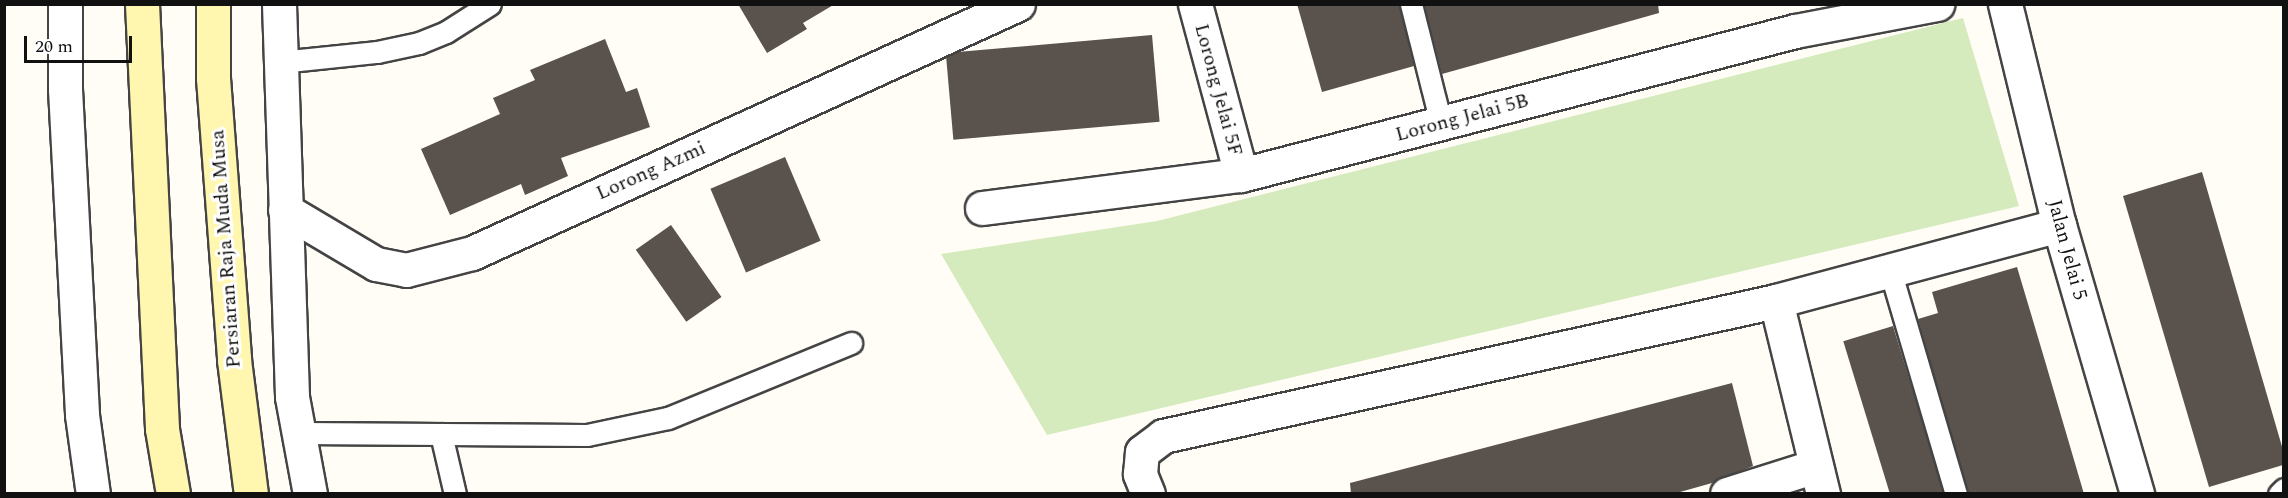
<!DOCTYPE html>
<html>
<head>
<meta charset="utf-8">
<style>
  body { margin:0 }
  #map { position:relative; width:2288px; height:498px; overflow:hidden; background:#fffdf5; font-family:Spectral,serif }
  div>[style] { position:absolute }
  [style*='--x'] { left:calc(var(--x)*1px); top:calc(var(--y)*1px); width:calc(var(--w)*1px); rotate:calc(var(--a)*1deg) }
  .green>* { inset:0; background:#d5ebbd }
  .building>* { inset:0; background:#5a524d; transform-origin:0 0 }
  .roads { filter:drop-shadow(2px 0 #444) drop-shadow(-2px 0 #444) drop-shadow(0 2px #444) drop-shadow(0 -2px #444) }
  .service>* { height:21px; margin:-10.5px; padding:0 10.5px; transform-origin:10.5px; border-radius:10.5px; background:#fff }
  .minor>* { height:33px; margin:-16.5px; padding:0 16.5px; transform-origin:16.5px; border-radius:16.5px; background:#fff }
  .tertiary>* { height:33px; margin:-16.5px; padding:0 16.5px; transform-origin:16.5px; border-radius:16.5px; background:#fff }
  .secondary>* { height:33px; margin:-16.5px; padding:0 16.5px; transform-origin:16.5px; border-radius:16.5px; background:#fff6b0 }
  span { translate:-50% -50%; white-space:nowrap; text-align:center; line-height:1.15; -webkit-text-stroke:6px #fff; paint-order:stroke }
  .street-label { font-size:20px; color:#111 }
  .frame { position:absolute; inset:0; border:6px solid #111; pointer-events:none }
  .scale { position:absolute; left:24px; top:36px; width:108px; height:27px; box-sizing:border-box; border:3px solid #111; border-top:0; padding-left:8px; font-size:18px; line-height:21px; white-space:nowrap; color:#111; -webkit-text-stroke:4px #fff; paint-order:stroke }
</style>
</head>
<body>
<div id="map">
  <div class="green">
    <div style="clip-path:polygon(1963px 18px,2019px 206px,1047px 435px,941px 254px,1157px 221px)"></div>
  </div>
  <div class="building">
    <div style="clip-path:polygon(738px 4px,835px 4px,803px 23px,807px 29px,767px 53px)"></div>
    <div style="clip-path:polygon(1297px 4px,1399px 4px,1414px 66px,1322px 92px)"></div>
    <div style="clip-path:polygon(1424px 4px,1658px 4px,1659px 13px,1442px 74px)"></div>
    <div style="left:1152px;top:35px;width:87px;height:207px;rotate:85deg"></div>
    <div style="clip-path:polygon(605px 39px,626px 92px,637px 88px,650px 127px,561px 158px,568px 176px,525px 195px,521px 184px,450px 215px,421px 149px,500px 114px,493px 98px,535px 80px,530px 70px)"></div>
    <div style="left:785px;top:157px;width:91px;height:81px;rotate:67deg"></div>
    <div style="clip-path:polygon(2202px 172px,2283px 450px,2283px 465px,2209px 487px,2123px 196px)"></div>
    <div style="left:671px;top:225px;width:88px;height:43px;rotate:55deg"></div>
    <div style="clip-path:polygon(2017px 267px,2045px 361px,2084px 494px,1968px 494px,1918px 319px,1938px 313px,1932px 292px)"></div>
    <div style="left:1893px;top:326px;width:175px;height:52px;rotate:73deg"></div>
    <div style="clip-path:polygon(1732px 383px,1753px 466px,1712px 483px,1673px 494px,1351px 494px,1350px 483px)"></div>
  </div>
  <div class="roads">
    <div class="service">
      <div style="--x:1411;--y:4;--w:123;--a:75.9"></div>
      <div style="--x:280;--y:62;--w:98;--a:-5.9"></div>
      <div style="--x:377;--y:52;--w:43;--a:-12.1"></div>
      <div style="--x:419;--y:43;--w:29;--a:-22"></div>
      <div style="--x:446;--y:32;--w:52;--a:-32.5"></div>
      <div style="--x:1890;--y:270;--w:234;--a:73.6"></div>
      <div style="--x:299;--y:433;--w:288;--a:0.4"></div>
      <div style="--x:587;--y:435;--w:83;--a:-11.9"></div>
      <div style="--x:668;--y:418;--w:198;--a:-22.3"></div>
      <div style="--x:441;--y:434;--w:62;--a:76.9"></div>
      <div style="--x:2279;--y:494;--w:7;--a:-45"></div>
    </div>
    <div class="minor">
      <div style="--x:1195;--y:4;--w:177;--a:74.9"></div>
      <div style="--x:2005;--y:4;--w:228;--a:76.3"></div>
      <div style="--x:2059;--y:225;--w:280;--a:73.8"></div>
      <div style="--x:982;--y:208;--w:261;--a:-7.3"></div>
      <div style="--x:1241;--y:175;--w:572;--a:-14.57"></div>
      <div style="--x:1795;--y:31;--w:145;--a:-10.8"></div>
      <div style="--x:285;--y:210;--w:106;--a:30.7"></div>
      <div style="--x:376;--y:264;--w:31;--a:11"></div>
      <div style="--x:406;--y:270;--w:68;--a:-14.4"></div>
      <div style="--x:472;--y:253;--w:600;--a:-24.52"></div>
      <div style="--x:1776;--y:301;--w:199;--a:76.3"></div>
      <div style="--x:1148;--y:494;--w:22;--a:-112"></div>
      <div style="--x:1140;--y:474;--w:22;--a:-85"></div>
      <div style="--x:1142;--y:452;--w:26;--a:-37"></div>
      <div style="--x:1163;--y:436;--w:628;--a:-12.42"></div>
      <div style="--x:1776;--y:301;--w:293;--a:-15"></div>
      <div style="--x:1727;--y:494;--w:93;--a:-17.5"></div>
    </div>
    <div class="tertiary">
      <div style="--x:65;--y:4;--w:85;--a:90"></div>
      <div style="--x:65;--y:89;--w:326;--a:87"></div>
      <div style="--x:82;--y:415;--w:80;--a:82.1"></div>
      <div style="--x:279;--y:4;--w:393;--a:88.1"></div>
      <div style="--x:292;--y:397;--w:99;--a:79.5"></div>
    </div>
    <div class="secondary">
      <div style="--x:142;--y:4;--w:425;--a:87.3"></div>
      <div style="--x:162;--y:429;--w:66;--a:80.4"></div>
      <div style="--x:213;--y:4;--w:74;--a:90"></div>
      <div style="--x:213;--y:78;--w:283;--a:85.7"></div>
      <div style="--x:234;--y:360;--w:135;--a:82.8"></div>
    </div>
  </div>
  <div class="street-label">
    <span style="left:1218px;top:90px;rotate:75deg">Lorong Jelai 5F</span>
    <span style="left:1462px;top:118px;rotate:-15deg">Lorong Jelai 5B</span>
    <span style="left:651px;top:171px;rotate:-24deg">Lorong Azmi</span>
    <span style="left:226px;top:249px;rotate:-94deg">Persiaran Raja Muda Musa</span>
    <span style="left:2067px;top:250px;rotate:75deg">Jalan Jelai 5</span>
  </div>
  <div class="frame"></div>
  <div class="scale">20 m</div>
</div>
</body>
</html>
